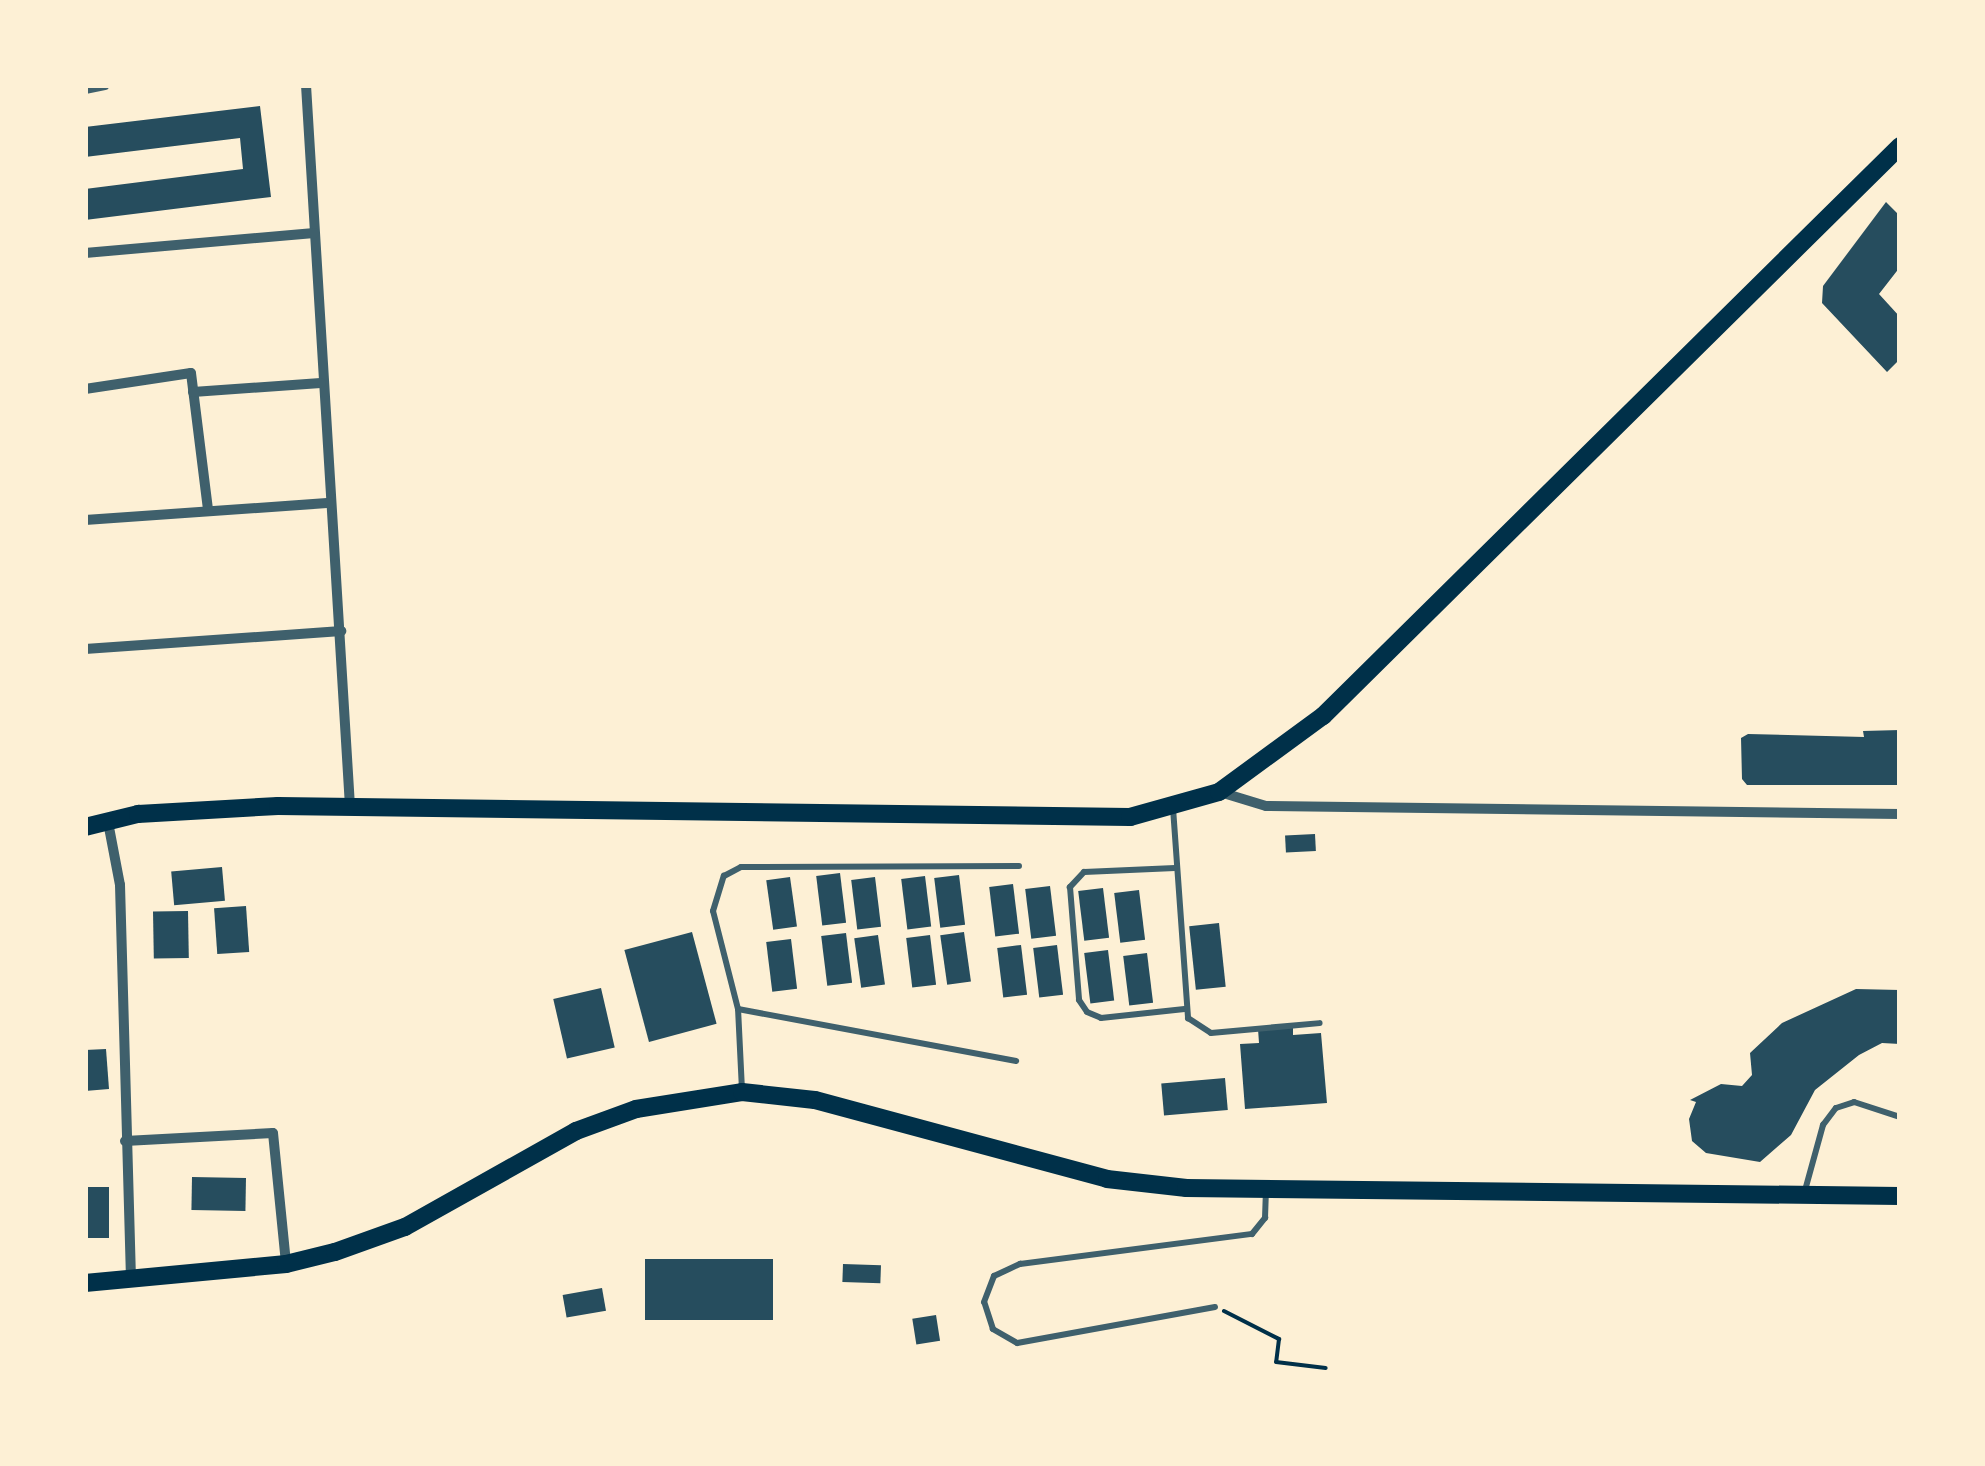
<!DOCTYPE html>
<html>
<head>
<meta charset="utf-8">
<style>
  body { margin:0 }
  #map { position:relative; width:1985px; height:1466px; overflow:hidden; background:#fdf0d5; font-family:"Titillium Web",sans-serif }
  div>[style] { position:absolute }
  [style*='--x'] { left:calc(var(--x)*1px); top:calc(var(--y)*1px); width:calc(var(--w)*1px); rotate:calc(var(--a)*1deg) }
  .building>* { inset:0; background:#264d5e; transform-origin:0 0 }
  .path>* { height:4px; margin:-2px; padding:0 2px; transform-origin:2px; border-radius:2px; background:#003049 }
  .service>* { height:6px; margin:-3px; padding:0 3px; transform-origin:3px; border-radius:3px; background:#3f606c }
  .minor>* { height:10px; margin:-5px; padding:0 5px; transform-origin:5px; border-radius:5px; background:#3f606c }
  .secondary>* { height:18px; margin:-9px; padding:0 9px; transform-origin:9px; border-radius:9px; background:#003049 }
  .primary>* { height:18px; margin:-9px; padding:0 9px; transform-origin:9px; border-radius:9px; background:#003049 }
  span { translate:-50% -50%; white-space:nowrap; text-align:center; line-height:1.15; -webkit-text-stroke:8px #fdf0d5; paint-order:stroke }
  .frame { position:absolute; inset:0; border:88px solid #fdf0d5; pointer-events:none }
</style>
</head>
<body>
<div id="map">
  <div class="building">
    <div style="clip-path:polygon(260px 106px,271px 197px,85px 220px,85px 189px,243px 169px,240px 138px,85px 157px,85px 127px)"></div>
    <div style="clip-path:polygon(1886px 202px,1900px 216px,1900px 267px,1879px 294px,1900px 317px,1900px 359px,1887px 372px,1822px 303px,1823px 286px)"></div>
    <div style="clip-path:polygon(1900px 730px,1900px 785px,1747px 785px,1742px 779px,1741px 738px,1748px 734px,1864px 737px,1863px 731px)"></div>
    <div style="left:1315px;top:834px;width:17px;height:30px;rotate:87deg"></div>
    <div style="left:222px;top:867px;width:34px;height:51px;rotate:85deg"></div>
    <div style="left:840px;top:873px;width:50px;height:24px;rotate:83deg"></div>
    <div style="left:959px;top:875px;width:50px;height:25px;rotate:83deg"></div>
    <div style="left:925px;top:876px;width:51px;height:24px;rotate:83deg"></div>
    <div style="left:790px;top:877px;width:50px;height:24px;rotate:82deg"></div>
    <div style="left:875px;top:877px;width:50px;height:24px;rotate:83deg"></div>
    <div style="left:1013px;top:884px;width:50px;height:24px;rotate:83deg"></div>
    <div style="left:1050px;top:886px;width:50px;height:25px;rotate:83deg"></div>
    <div style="left:1103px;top:888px;width:50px;height:25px;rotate:83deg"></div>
    <div style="left:1139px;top:890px;width:50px;height:25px;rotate:83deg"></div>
    <div style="left:246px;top:906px;width:46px;height:32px;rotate:86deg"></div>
    <div style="left:188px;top:911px;width:47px;height:35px;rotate:89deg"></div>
    <div style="left:1219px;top:923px;width:64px;height:30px;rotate:84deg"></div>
    <div style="left:692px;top:932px;width:95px;height:70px;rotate:75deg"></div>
    <div style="left:964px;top:932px;width:50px;height:24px;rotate:82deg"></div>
    <div style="left:846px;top:933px;width:50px;height:25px;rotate:83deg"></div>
    <div style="left:878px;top:935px;width:50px;height:24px;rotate:82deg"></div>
    <div style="left:930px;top:935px;width:50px;height:24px;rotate:83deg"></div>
    <div style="left:791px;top:939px;width:50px;height:25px;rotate:83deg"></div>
    <div style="left:1021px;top:945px;width:50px;height:24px;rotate:83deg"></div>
    <div style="left:1057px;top:945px;width:50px;height:24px;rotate:83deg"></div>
    <div style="left:1108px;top:950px;width:51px;height:24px;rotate:83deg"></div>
    <div style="left:1147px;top:953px;width:50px;height:24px;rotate:83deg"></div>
    <div style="left:601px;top:988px;width:61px;height:49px;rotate:77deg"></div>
    <div style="clip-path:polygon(1856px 989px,1900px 990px,1900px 1044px,1882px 1043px,1859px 1055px,1815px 1090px,1791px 1135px,1760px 1162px,1706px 1153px,1692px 1141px,1689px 1119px,1696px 1102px,1690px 1100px,1721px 1084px,1742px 1086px,1752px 1075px,1750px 1053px,1782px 1023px)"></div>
    <div style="clip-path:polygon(1293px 1026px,1293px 1035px,1321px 1033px,1327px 1103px,1245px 1109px,1240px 1044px,1259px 1043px,1258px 1029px)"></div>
    <div style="clip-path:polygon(106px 1049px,109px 1089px,85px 1091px,85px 1050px)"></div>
    <div style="left:1225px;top:1078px;width:32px;height:64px;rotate:85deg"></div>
    <div style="left:192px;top:1177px;width:54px;height:33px;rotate:1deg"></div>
    <div style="left:85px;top:1187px;width:24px;height:51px"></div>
    <div style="left:645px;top:1259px;width:128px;height:61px"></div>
    <div style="left:843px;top:1264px;width:38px;height:18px;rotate:2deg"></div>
    <div style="left:602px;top:1288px;width:23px;height:40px;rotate:80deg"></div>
    <div style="left:936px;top:1315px;width:26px;height:24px;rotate:81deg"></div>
  </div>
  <div class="path">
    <div style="--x:1224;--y:1311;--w:62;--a:27"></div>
    <div style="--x:1279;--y:1339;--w:23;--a:97"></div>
    <div style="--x:1276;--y:1362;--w:50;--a:6.8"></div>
  </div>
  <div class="service">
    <div style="--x:1173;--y:808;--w:211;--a:85.9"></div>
    <div style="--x:1188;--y:1018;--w:27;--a:33"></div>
    <div style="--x:1211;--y:1033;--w:109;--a:-5.2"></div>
    <div style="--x:1175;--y:868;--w:91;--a:177.5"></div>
    <div style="--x:1084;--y:872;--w:21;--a:133"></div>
    <div style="--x:1070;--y:887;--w:113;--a:85.4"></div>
    <div style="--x:1079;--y:1000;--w:14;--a:56"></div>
    <div style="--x:1087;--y:1012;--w:15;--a:23"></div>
    <div style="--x:1101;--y:1018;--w:84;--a:-6.1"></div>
    <div style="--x:738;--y:1009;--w:283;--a:10.6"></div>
    <div style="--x:742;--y:1090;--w:81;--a:-92.8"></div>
    <div style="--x:738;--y:1009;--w:101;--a:-104.3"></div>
    <div style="--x:713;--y:911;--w:37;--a:-73"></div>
    <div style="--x:724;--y:876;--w:19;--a:-28"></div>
    <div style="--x:741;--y:867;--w:278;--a:-0.2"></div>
    <div style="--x:1804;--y:1194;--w:72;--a:-74.6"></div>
    <div style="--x:1823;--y:1125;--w:21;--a:-53"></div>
    <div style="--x:1836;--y:1108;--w:19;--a:-18"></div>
    <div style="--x:1854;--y:1102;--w:48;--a:18.1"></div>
    <div style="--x:1215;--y:1307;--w:201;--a:169.7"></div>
    <div style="--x:1017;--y:1343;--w:28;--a:-150"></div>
    <div style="--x:993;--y:1329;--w:28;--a:-108"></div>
    <div style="--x:984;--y:1302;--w:28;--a:-69"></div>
    <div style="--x:994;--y:1276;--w:29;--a:-25"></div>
    <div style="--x:1020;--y:1264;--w:234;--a:-7.4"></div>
    <div style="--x:1252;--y:1234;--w:21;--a:-51"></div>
    <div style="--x:1265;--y:1218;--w:25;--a:-88"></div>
  </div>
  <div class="minor">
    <div style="--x:306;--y:85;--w:722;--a:86.51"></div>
    <div style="--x:85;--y:89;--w:20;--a:-11"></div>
    <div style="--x:85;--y:253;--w:230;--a:-5"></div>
    <div style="--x:85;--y:389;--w:107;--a:-8.6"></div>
    <div style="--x:191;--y:373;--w:138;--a:82.9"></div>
    <div style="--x:193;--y:392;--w:128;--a:-4"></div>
    <div style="--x:85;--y:520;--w:246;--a:-4"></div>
    <div style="--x:85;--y:649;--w:257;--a:-4"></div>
    <div style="--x:1220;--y:792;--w:48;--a:16.9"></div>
    <div style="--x:1266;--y:806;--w:634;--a:0.72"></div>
    <div style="--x:108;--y:822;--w:64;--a:79.2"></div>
    <div style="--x:120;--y:885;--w:392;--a:88.4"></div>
    <div style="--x:125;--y:1141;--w:148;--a:-3.1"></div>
    <div style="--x:273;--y:1133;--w:132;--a:84.3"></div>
  </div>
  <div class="secondary">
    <div style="--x:85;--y:827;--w:55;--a:-13.8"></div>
    <div style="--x:138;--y:814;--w:140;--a:-3.3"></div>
    <div style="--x:278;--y:806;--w:852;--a:0.74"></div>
    <div style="--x:1130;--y:817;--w:92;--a:-15.7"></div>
    <div style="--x:1219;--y:792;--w:129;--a:-36.2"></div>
    <div style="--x:1323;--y:716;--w:811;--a:-44.65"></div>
  </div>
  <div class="primary">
    <div style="--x:85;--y:1283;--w:202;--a:-5.4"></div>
    <div style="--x:286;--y:1264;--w:50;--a:-13.8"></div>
    <div style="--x:335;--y:1252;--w:74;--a:-19.7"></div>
    <div style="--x:405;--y:1227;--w:196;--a:-29.3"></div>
    <div style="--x:576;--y:1131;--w:64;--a:-20.1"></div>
    <div style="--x:636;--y:1109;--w:107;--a:-9.1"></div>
    <div style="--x:742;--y:1092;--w:73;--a:6.3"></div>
    <div style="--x:815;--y:1100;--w:302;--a:15.1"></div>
    <div style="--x:1107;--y:1179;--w:80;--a:6.5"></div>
    <div style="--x:1186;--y:1188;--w:714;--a:0.64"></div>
  </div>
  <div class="frame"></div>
</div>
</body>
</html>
